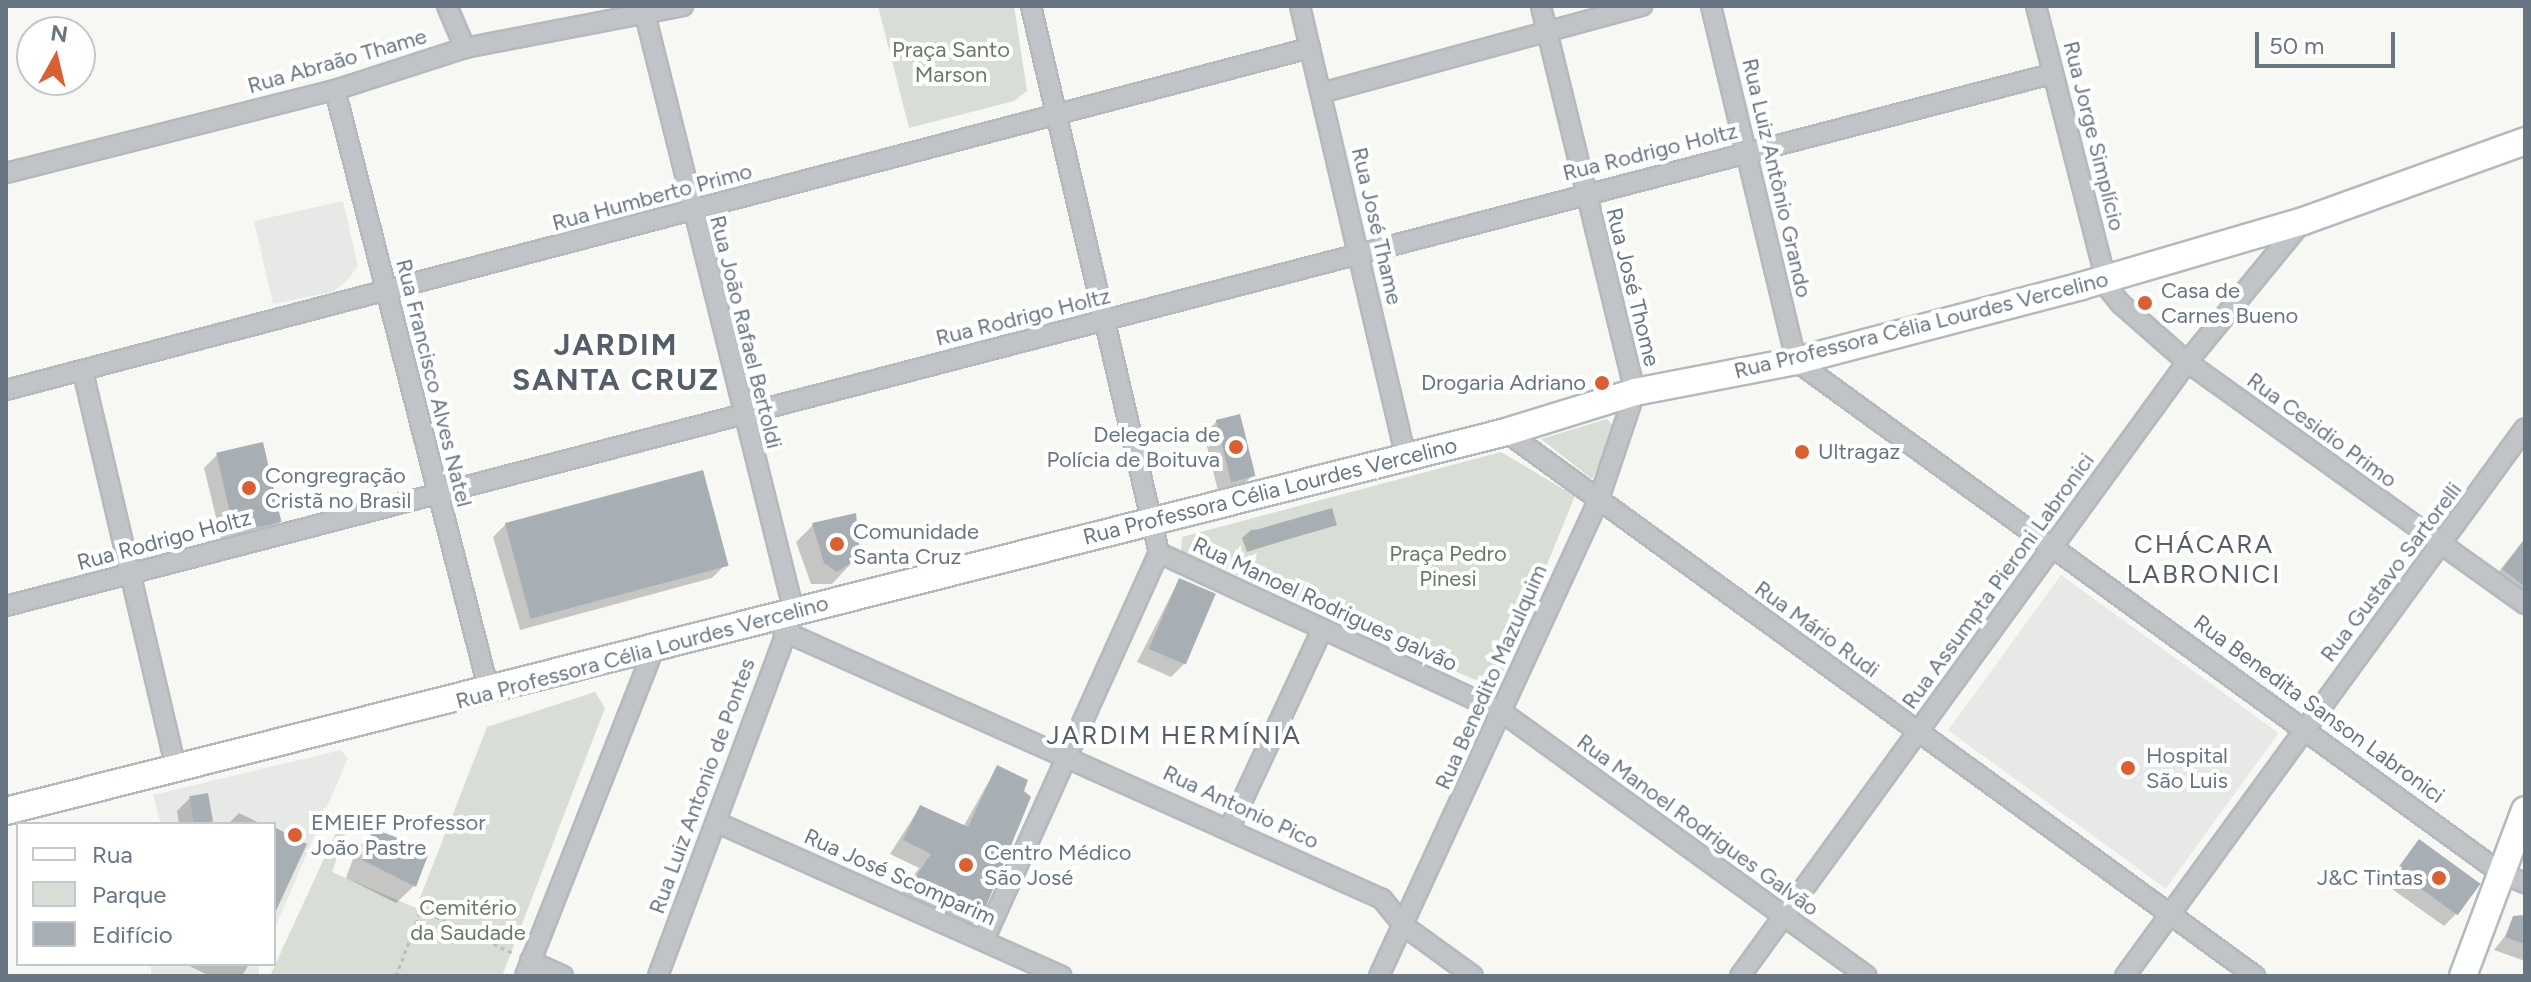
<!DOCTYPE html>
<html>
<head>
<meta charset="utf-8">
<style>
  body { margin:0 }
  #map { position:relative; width:2531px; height:982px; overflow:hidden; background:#f7f7f4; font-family:Figtree,sans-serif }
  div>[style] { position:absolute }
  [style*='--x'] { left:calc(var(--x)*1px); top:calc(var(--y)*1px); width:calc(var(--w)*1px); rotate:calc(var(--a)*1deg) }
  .built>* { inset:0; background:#e7e9e7; transform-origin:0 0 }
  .green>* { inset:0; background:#d8ddd5 }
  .shadow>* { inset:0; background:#0003 }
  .building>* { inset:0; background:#a8afb4; transform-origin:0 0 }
  .path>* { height:3px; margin-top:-1.5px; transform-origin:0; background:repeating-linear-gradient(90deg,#babdbf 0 4px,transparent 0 8px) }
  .roads { filter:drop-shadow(2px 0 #b5b9bd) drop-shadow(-2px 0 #b5b9bd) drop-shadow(0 2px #b5b9bd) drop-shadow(0 -2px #b5b9bd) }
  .street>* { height:18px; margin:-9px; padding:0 9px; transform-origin:9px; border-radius:9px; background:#c0c4c7 }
  .secondary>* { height:26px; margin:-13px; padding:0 13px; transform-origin:13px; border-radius:13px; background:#fff }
  .dots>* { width:22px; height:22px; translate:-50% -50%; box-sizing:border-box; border:4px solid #fff; border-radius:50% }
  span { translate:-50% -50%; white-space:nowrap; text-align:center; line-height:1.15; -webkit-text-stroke:8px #fff; paint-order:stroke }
  .park-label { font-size:22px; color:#697b66 }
  .street-label { font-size:22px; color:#687683 }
  .poi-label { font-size:22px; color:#687683 }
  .left { translate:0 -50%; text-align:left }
  .right { translate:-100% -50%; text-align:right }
  .quarter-label { font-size:26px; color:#555f69; letter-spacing:2px }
  .district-label { font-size:30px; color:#555f69; font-weight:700; letter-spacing:2px }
  .frame { position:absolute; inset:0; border:8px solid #687683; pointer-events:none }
  .legend { position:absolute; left:16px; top:822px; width:260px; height:144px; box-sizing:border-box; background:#fff; border:2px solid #c3c8cd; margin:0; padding:10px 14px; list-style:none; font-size:24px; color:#687683 }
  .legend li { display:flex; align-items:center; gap:16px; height:40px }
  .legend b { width:40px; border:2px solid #c3c8cd }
  .north { position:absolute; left:16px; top:16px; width:80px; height:80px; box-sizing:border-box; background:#fff; border:2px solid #c3c8cd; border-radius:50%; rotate:8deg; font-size:22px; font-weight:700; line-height:32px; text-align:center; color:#687683 }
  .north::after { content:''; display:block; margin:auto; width:28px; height:36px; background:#d86033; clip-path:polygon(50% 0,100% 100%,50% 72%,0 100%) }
  .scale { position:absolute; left:2255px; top:32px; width:140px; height:36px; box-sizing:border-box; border:4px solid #687683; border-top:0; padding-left:10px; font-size:24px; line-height:28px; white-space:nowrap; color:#687683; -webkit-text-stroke:6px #fff; paint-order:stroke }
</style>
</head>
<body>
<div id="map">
  <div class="built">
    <div style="clip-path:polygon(343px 201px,358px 266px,347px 281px,333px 292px,273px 304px,254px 221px)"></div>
    <div style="left:2061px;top:575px;width:269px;height:192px;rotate:36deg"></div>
    <div style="clip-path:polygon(341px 750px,348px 758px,274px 930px,274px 824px,161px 824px,153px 795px)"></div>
    <div style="left:151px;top:964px;width:108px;height:14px"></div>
  </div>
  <div class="green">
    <div style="clip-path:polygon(878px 6px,1014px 6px,1027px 91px,1014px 101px,909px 128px)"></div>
    <div style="clip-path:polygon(1607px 419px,1616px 429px,1592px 479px,1541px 439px)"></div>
    <div style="clip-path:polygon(1501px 452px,1575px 496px,1496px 689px,1181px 551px,1182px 537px)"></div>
    <div style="clip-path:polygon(595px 692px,605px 708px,502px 976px,270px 976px,345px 813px,351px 817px,332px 872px,416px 908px,487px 727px)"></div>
  </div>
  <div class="shadow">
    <div style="clip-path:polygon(1217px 421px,1253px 475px,1240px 488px,1218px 491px,1204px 434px)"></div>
    <div style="clip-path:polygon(217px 455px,280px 521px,267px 534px,223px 546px,204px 468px)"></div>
    <div style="clip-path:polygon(506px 524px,725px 565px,712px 578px,520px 630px,493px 537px)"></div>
    <div style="clip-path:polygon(1335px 524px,1247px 552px,1242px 538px,1251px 530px)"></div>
    <div style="clip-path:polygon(813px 525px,857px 557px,832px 584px,811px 584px,796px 542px)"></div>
    <div style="clip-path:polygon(2525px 538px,2525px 609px,2490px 583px)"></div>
    <div style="clip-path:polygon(1179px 580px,1184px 664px,1171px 677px,1137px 662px)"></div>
    <div style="clip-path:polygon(997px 767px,978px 919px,964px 933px,900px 896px,919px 868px,890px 854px,920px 807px,963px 827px)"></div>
    <div style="clip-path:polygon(190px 798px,211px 822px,209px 824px,179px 824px,177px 811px)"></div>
    <div style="clip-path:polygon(239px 813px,262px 824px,228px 824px)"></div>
    <div style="clip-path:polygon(375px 831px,414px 886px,396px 903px,346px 878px,357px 848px)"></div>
    <div style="clip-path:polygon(2420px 842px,2457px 913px,2444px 926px,2385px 884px)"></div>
    <div style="clip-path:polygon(2519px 918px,2525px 920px,2525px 961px,2494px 950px)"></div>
    <div style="clip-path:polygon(185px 964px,249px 964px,242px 976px,210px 976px)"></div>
  </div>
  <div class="building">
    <div style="left:1240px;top:414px;width:64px;height:25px;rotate:76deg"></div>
    <div style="left:263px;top:442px;width:82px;height:48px;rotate:77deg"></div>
    <div style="left:703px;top:470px;width:99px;height:205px;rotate:75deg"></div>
    <div style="left:1332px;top:508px;width:18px;height:84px;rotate:74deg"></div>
    <div style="clip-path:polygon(856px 513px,860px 557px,837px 572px,824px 563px,812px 523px)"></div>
    <div style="clip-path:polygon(2525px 539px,2525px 587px,2502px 569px)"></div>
    <div style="left:1179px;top:578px;width:40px;height:77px;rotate:23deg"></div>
    <div style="clip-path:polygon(997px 765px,1028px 780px,1024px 791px,1031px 797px,980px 921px,912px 882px,931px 854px,903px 840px,920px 805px,968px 827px)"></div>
    <div style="left:208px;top:793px;width:29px;height:19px;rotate:80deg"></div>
    <div style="clip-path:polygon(274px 827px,307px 844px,274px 915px)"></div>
    <div style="clip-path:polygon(374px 829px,430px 850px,416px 887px,362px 860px)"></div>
    <div style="left:2419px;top:839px;width:76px;height:39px;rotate:36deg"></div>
    <div style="clip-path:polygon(2525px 915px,2525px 944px,2505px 937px,2513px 916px)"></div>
  </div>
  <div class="path">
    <div style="--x:396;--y:976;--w:71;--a:-69.3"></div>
    <div style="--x:421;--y:910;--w:102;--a:25.1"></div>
  </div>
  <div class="roads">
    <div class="street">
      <div style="--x:447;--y:6;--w:46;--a:66.8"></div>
      <div style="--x:643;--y:6;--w:625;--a:76.01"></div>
      <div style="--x:794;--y:612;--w:389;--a:110.5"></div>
      <div style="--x:1031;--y:6;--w:562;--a:76.83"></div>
      <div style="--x:1159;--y:553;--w:378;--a:24.9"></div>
      <div style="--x:1502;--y:712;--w:450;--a:35.9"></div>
      <div style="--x:1300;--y:6;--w:463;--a:76.8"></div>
      <div style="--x:1711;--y:6;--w:365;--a:76.5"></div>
      <div style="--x:1796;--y:361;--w:871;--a:35.99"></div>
      <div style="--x:2501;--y:873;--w:26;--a:23"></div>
      <div style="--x:2036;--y:6;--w:291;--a:75.7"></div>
      <div style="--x:2108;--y:288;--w:21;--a:51"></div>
      <div style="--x:2121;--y:304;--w:88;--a:41.3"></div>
      <div style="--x:2187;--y:362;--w:416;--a:35.6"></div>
      <div style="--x:335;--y:90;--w:616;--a:75.63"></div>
      <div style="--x:1321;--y:93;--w:333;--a:-15.2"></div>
      <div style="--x:6;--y:173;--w:339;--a:-14.2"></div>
      <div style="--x:335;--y:90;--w:137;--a:-17.9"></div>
      <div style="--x:465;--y:48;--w:222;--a:-10.9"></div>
      <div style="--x:83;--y:372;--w:408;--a:76.8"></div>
      <div style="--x:6;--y:390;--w:1348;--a:-14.7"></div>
      <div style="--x:1506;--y:432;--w:926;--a:35.99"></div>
      <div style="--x:6;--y:606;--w:2114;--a:-14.58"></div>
      <div style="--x:783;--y:631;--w:656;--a:24.1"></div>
      <div style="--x:1382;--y:899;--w:35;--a:51"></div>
      <div style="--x:1404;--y:926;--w:85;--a:35.9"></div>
      <div style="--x:718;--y:823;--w:376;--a:24"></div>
      <div style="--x:1230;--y:827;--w:217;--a:-65"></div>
      <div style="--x:984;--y:940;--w:425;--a:-65.7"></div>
      <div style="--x:530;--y:961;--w:36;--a:24"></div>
      <div style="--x:525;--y:976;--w:349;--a:-68.5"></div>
      <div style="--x:1379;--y:976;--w:525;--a:-65.24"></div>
      <div style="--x:1599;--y:499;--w:113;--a:-71.4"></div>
      <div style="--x:1635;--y:392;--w:397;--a:-103.7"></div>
      <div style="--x:1740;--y:976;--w:759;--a:-53.94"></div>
      <div style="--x:2187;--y:362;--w:181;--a:-50.6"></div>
      <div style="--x:2125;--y:976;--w:678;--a:-53.87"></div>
    </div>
    <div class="secondary">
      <div style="--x:6;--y:811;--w:1547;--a:-14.18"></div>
      <div style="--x:1506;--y:432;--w:135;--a:-17.2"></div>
      <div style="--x:1635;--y:392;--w:164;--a:-10.9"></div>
      <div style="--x:1796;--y:361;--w:295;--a:-14.7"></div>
      <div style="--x:2081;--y:286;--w:231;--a:-16.3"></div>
      <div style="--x:2303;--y:221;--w:236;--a:-19.8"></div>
      <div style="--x:2463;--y:976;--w:177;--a:-69.5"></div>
    </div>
  </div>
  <div class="dots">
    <div style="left:2145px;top:303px;background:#d86033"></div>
    <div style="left:1602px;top:383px;background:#d86033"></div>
    <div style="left:1236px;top:447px;background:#d86033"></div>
    <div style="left:1802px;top:452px;background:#d86033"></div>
    <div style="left:249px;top:488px;background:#d86033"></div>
    <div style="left:837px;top:544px;background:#d86033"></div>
    <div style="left:2128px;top:768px;background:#d86033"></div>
    <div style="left:295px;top:835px;background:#d86033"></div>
    <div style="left:966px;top:865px;background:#d86033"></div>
    <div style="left:2439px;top:878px;background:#d86033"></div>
  </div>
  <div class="park-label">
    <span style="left:951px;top:62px">Praça Santo<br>Marson</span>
    <span style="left:1448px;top:566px">Praça Pedro<br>Pinesi</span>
    <span style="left:468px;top:920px">Cemitério<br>da Saudade</span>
  </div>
  <div class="street-label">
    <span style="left:337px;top:61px;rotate:-16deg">Rua Abraão Thame</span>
    <span style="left:2094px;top:136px;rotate:76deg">Rua Jorge Simplício</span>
    <span style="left:1650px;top:152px;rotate:-14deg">Rua Rodrigo Holtz</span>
    <span style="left:1777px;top:178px;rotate:77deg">Rua Luiz Antônio Grando</span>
    <span style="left:652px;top:197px;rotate:-15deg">Rua Humberto Primo</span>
    <span style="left:1377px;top:226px;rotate:77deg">Rua José Thame</span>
    <span style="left:1633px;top:287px;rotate:76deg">Rua José Thome</span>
    <span style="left:1023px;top:317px;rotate:-14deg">Rua Rodrigo Holtz</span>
    <span style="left:1921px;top:325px;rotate:-14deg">Rua Professora Célia Lourdes Vercelino</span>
    <span style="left:746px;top:332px;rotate:76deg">Rua João Rafael Bertoldi</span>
    <span style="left:434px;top:383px;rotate:76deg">Rua Francisco Alves Natel</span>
    <span style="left:2322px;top:430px;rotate:36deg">Rua Cesidio Primo</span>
    <span style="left:1270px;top:491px;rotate:-14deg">Rua Professora Célia Lourdes Vercelino</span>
    <span style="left:164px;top:540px;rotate:-15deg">Rua Rodrigo Holtz</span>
    <span style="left:2391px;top:572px;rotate:-53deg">Rua Gustavo Sartorelli</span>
    <span style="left:1998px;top:581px;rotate:-54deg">Rua Assumpta Pieroni Labronici</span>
    <span style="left:1325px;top:604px;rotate:25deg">Rua Manoel Rodrigues galvão</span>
    <span style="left:1817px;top:629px;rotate:36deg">Rua Mário Rudi</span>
    <span style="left:642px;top:652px;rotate:-15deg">Rua Professora Célia Lourdes Vercelino</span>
    <span style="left:1491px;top:677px;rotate:-66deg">Rua Benedito Mazulquim</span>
    <span style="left:2319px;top:709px;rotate:36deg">Rua Benedita Sanson Labronici</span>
    <span style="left:702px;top:786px;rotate:-70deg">Rua Luiz Antonio de Pontes</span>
    <span style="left:1241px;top:807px;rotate:25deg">Rua Antonio Pico</span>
    <span style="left:1698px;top:825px;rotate:36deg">Rua Manoel Rodrigues Galvão</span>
    <span style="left:900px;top:877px;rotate:24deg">Rua José Scomparim</span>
  </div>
  <div class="poi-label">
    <span class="left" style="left:2161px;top:303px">Casa de<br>Carnes Bueno</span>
    <span class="right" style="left:1586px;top:383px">Drogaria Adriano</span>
    <span class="right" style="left:1220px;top:447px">Delegacia de<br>Polícia de Boituva</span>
    <span class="left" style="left:1818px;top:452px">Ultragaz</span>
    <span class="left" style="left:265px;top:488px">Congregração<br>Cristã no Brasil</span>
    <span class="left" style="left:853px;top:544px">Comunidade<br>Santa Cruz</span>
    <span class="left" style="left:2146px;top:768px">Hospital<br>São Luis</span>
    <span class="left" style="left:311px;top:835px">EMEIEF Professor<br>João Pastre</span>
    <span class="left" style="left:984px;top:865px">Centro Médico<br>São José</span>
    <span class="right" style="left:2423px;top:878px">J&amp;C Tintas</span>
  </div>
  <div class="quarter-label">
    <span style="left:2204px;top:560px">CHÁCARA<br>LABRONICI</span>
    <span style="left:1174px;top:736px">JARDIM HERMÍNIA</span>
  </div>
  <div class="district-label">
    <span style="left:616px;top:362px">JARDIM<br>SANTA CRUZ</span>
  </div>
  <div class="frame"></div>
  <ul class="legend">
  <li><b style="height:10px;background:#fff"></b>Rua</li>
  <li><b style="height:22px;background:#d8ddd5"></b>Parque</li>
  <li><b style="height:22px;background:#a8afb4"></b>Edifício</li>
  </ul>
  <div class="north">N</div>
  <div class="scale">50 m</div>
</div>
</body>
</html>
